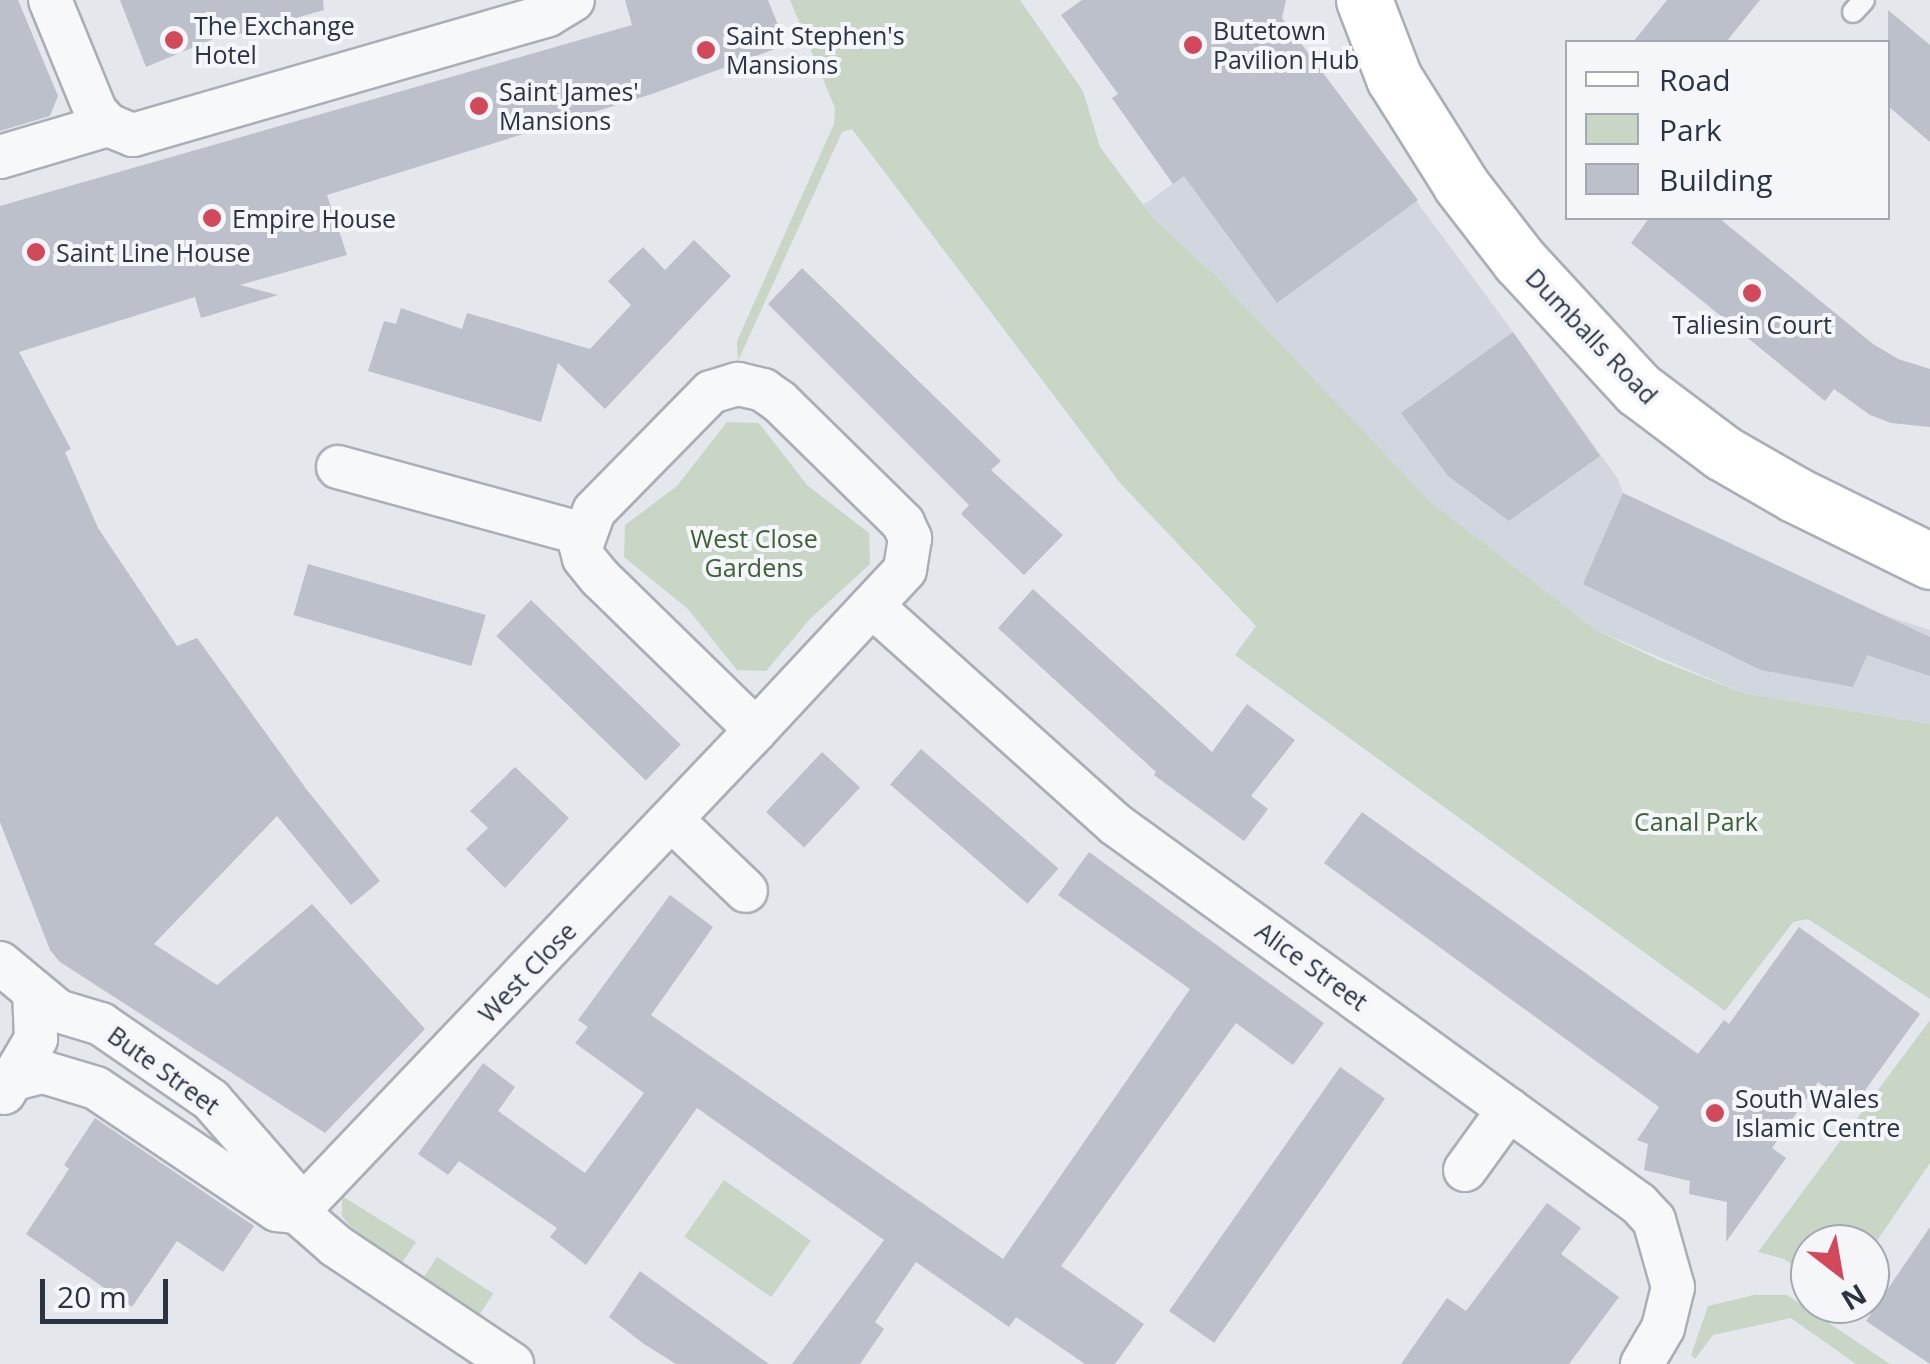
<!DOCTYPE html>
<html>
<head>
<meta charset="utf-8">
<style>
  body { margin:0 }
  #map { position:relative; width:1930px; height:1364px; overflow:hidden; background:#e4e7ec; font-family:"Open Sans",sans-serif }
  div>[style] { position:absolute }
  [style*='--x'] { left:calc(var(--x)*1px); top:calc(var(--y)*1px); width:calc(var(--w)*1px); rotate:calc(var(--a)*1deg) }
  .built>* { inset:0; background:#d2d6de }
  .green>* { inset:0; background:#c9d6c5; transform-origin:0 0 }
  .building>* { inset:0; background:#bbc0ca; transform-origin:0 0 }
  .roads { filter:drop-shadow(2px 0 #a9aeb7) drop-shadow(-2px 0 #a9aeb7) drop-shadow(0 2px #a9aeb7) drop-shadow(0 -2px #a9aeb7) }
  .lane>* { height:20px; margin:-10px; padding:0 10px; transform-origin:10px; border-radius:10px; background:#f7f8fa }
  .street>* { height:42px; margin:-21px; padding:0 21px; transform-origin:21px; border-radius:21px; background:#f7f8fa }
  .secondary>* { height:55px; margin:-27.5px; padding:0 27.5px; transform-origin:27.5px; border-radius:27.5px; background:#fff }
  .dots>* { width:28px; height:28px; translate:-50% -50%; box-sizing:border-box; border:5px solid #f4f6f9; border-radius:50% }
  span { translate:-50% -50%; white-space:nowrap; text-align:center; line-height:1.15; -webkit-text-stroke:8px #f4f6f9; paint-order:stroke }
  .poi-label { font-size:25px; color:#2b3445 }
  .left { translate:0 -50%; text-align:left }
  .street-label { font-size:25px; color:#2b3445 }
  .park-label { font-size:25px; color:#3f6138 }
  .legend { position:absolute; left:1565px; top:40px; width:325px; height:180px; box-sizing:border-box; background:#f4f6f9; border:2px solid #a4a8b1; margin:0; padding:12px 18px; list-style:none; font-size:30px; color:#2b3445 }
  .legend li { display:flex; align-items:center; gap:20px; height:50px }
  .legend b { width:50px; border:2px solid #a4a8b1 }
  .north { position:absolute; left:1790px; top:1224px; width:100px; height:100px; box-sizing:border-box; background:#f4f6f9; border:2px solid #a4a8b1; border-radius:50%; rotate:149deg; font-size:28px; font-weight:700; line-height:40px; text-align:center; color:#2b3445 }
  .north::after { content:''; display:block; margin:auto; width:35px; height:45px; background:#d1495b; clip-path:polygon(50% 0,100% 100%,50% 72%,0 100%) }
  .scale { position:absolute; left:40px; top:1279px; width:128px; height:45px; box-sizing:border-box; border:5px solid #2b3445; border-top:0; padding-left:12px; font-size:30px; line-height:35px; white-space:nowrap; color:#2b3445; -webkit-text-stroke:8px #f4f6f9; paint-order:stroke }
</style>
</head>
<body>
<div id="map">
  <div class="built">
    <div style="clip-path:polygon(1324px 76px,1513px 332px,1618px 479px,1623px 493px,1884px 615px,1930px 630px,1930px 724px,1743px 693px,1596px 630px,1431px 502px,1216px 276px,1153px 218px,1143px 205px)"></div>
  </div>
  <div class="green">
    <div style="clip-path:polygon(790px 0,1020px 0,1083px 91px,1100px 147px,1153px 218px,1216px 276px,1431px 502px,1596px 630px,1659px 660px,1743px 693px,1930px 724px,1930px 999px,1808px 919px,1793px 922px,1725px 1011px,1235px 655px,1256px 626px,1121px 484px,852px 129px,842px 132px,738px 361px,737px 341px,834px 124px,835px 108px)"></div>
    <div style="clip-path:polygon(727px 422px,759px 423px,807px 485px,869px 533px,870px 564px,810px 619px,766px 671px,737px 670px,688px 609px,624px 557px,625px 525px,677px 486px)"></div>
    <div style="clip-path:polygon(1930px 1020px,1930px 1163px,1870px 1251px,1870px 1244px,1810px 1244px,1810px 1276px,1784px 1259px,1758px 1252px)"></div>
    <div style="left:724px;top:1180px;width:106px;height:69px;rotate:35deg"></div>
    <div style="clip-path:polygon(342px 1196px,416px 1242px,401px 1264px,351px 1227px,342px 1216px)"></div>
    <div style="left:437px;top:1257px;width:67px;height:27px;rotate:33deg"></div>
    <div style="clip-path:polygon(1754px 1295px,1787px 1295px,1890px 1364px,1856px 1364px,1791px 1318px,1713px 1335px,1695px 1359px,1691px 1355px,1708px 1306px)"></div>
  </div>
  <div class="building">
    <div style="clip-path:polygon(0 0,18px 0,58px 96px,50px 116px,0 131px)"></div>
    <div style="clip-path:polygon(120px 0,323px 0,324px 10px,232px 36px,230px 32px,146px 67px)"></div>
    <div style="clip-path:polygon(625px 0,768px 0,786px 45px,652px 94px,327px 195px,347px 255px,240px 285px,278px 295px,201px 318px,195px 297px,19px 352px,71px 449px,65px 452px,98px 528px,177px 646px,197px 638px,307px 790px,380px 881px,351px 905px,277px 816px,154px 944px,217px 985px,312px 904px,425px 1029px,325px 1133px,60px 962px,50px 950px,0 822px,0 206px,632px 25px)"></div>
    <div style="clip-path:polygon(1082px 0,1286px 0,1282px 18px,1418px 200px,1277px 303px,1184px 176px,1173px 184px,1112px 98px,1118px 94px,1061px 15px)"></div>
    <div style="clip-path:polygon(1667px 0,1760px 0,1726px 42px,1633px 42px)"></div>
    <div style="clip-path:polygon(1888px 10px,1930px 45px,1930px 142px,1888px 106px)"></div>
    <div style="clip-path:polygon(1649px 218px,1719px 218px,1873px 344px,1898px 359px,1930px 369px,1930px 427px,1891px 423px,1870px 415px,1834px 389px,1825px 401px,1631px 243px)"></div>
    <div style="clip-path:polygon(694px 240px,731px 276px,605px 409px,558px 363px,541px 422px,368px 371px,384px 321px,396px 324px,401px 308px,462px 329px,467px 313px,590px 349px,631px 305px,608px 281px,643px 247px,665px 270px)"></div>
    <div style="clip-path:polygon(802px 268px,1001px 461px,991px 470px,1063px 535px,1024px 575px,961px 514px,969px 505px,768px 304px)"></div>
    <div style="clip-path:polygon(1513px 332px,1600px 456px,1509px 521px,1448px 476px,1401px 413px)"></div>
    <div style="clip-path:polygon(1623px 493px,1930px 637px,1930px 676px,1867px 655px,1853px 687px,1761px 670px,1583px 584px)"></div>
    <div style="left:308px;top:564px;width:185px;height:53px;rotate:16deg"></div>
    <div style="clip-path:polygon(1033px 589px,1212px 752px,1247px 704px,1295px 740px,1251px 796px,1268px 809px,1244px 841px,1154px 775px,1156px 772px,998px 628px)"></div>
    <div style="left:531px;top:600px;width:208px;height:50px;rotate:44deg"></div>
    <div style="left:921px;top:749px;width:182px;height:47px;rotate:41deg"></div>
    <div style="left:822px;top:752px;width:52px;height:82px;rotate:43deg"></div>
    <div style="clip-path:polygon(515px 767px,569px 818px,505px 888px,466px 849px,488px 828px,470px 811px)"></div>
    <div style="clip-path:polygon(1362px 812px,1698px 1054px,1724px 1020px,1729px 1024px,1799px 927px,1920px 1014px,1853px 1107px,1818px 1082px,1772px 1148px,1786px 1158px,1726px 1242px,1727px 1202px,1689px 1194px,1690px 1181px,1644px 1170px,1648px 1144px,1637px 1140px,1659px 1107px,1324px 863px)"></div>
    <div style="clip-path:polygon(1089px 852px,1324px 1023px,1293px 1065px,1236px 1023px,1061px 1266px,1144px 1324px,1115px 1364px,1085px 1364px,1016px 1317px,1009px 1327px,916px 1262px,875px 1322px,884px 1329px,860px 1364px,792px 1364px,884px 1240px,697px 1108px,586px 1265px,550px 1237px,557px 1228px,459px 1161px,448px 1175px,418px 1154px,483px 1063px,515px 1087px,498px 1111px,585px 1173px,644px 1093px,575px 1043px,588px 1027px,578px 1020px,670px 895px,713px 927px,651px 1015px,1003px 1259px,1190px 989px,1058px 895px)"></div>
    <div style="left:1340px;top:1067px;width:55px;height:298px;rotate:35deg"></div>
    <div style="clip-path:polygon(95px 1118px,254px 1226px,223px 1272px,177px 1241px,132px 1307px,26px 1234px,69px 1169px,64px 1165px)"></div>
    <div style="clip-path:polygon(1547px 1203px,1581px 1228px,1561px 1254px,1619px 1297px,1569px 1364px,1401px 1364px,1447px 1298px,1466px 1311px)"></div>
    <div style="clip-path:polygon(1930px 1227px,1930px 1364px,1866px 1321px)"></div>
    <div style="clip-path:polygon(640px 1271px,677px 1298px,769px 1364px,676px 1364px,644px 1344px,609px 1317px)"></div>
  </div>
  <div class="roads">
    <div class="lane">
      <div style="--x:1853;--y:12;--w:16;--a:-47"></div>
    </div>
    <div class="street">
      <div style="--x:50;--y:0;--w:121;--a:67.7"></div>
      <div style="--x:96;--y:112;--w:18;--a:47"></div>
      <div style="--x:0;--y:157;--w:113;--a:-16.5"></div>
      <div style="--x:108;--y:125;--w:27;--a:22"></div>
      <div style="--x:133;--y:135;--w:432;--a:-16.1"></div>
      <div style="--x:548;--y:15;--w:29;--a:-31"></div>
      <div style="--x:738;--y:384;--w:26;--a:13"></div>
      <div style="--x:763;--y:390;--w:21;--a:35"></div>
      <div style="--x:780;--y:402;--w:173;--a:44.5"></div>
      <div style="--x:903;--y:523;--w:17;--a:65"></div>
      <div style="--x:910;--y:538;--w:32;--a:99"></div>
      <div style="--x:905;--y:570;--w:219;--a:133"></div>
      <div style="--x:756;--y:730;--w:218;--a:-135.7"></div>
      <div style="--x:600;--y:578;--w:26;--a:-129"></div>
      <div style="--x:584;--y:558;--w:11;--a:-105"></div>
      <div style="--x:581;--y:547;--w:38;--a:-70"></div>
      <div style="--x:594;--y:511;--w:167;--a:-45.5"></div>
      <div style="--x:711;--y:392;--w:28;--a:-17"></div>
      <div style="--x:338;--y:467;--w:254;--a:15.3"></div>
      <div style="--x:872;--y:606;--w:326;--a:41.9"></div>
      <div style="--x:1115;--y:824;--w:647;--a:35.95"></div>
      <div style="--x:1639;--y:1204;--w:22;--a:47"></div>
      <div style="--x:1654;--y:1220;--w:70;--a:74.2"></div>
      <div style="--x:1673;--y:1287;--w:42;--a:103.7"></div>
      <div style="--x:1663;--y:1328;--w:42;--a:120.3"></div>
      <div style="--x:673;--y:821;--w:101;--a:43.8"></div>
      <div style="--x:0;--y:963;--w:75;--a:39.6"></div>
      <div style="--x:58;--y:1011;--w:45;--a:16.8"></div>
      <div style="--x:101;--y:1024;--w:134;--a:34.6"></div>
      <div style="--x:211;--y:1100;--w:123;--a:48.9"></div>
      <div style="--x:292;--y:1193;--w:20;--a:75"></div>
      <div style="--x:297;--y:1212;--w:52;--a:41.1"></div>
      <div style="--x:336;--y:1246;--w:212;--a:33.8"></div>
      <div style="--x:14;--y:1079;--w:30;--a:-14"></div>
      <div style="--x:43;--y:1072;--w:55;--a:16.8"></div>
      <div style="--x:96;--y:1088;--w:218;--a:34"></div>
      <div style="--x:277;--y:1210;--w:20;--a:6"></div>
      <div style="--x:4;--y:1093;--w:63;--a:-59.3"></div>
      <div style="--x:36;--y:1039;--w:47;--a:-92.4"></div>
      <div style="--x:1465;--y:1170;--w:75;--a:-54.2"></div>
      <div style="--x:297;--y:1212;--w:666;--a:-46.4"></div>
    </div>
    <div class="secondary">
      <div style="--x:1364;--y:0;--w:84;--a:69"></div>
      <div style="--x:1394;--y:78;--w:126;--a:57.9"></div>
      <div style="--x:1461;--y:185;--w:95;--a:52.3"></div>
      <div style="--x:1519;--y:260;--w:176;--a:47.3"></div>
      <div style="--x:1638;--y:389;--w:106;--a:37"></div>
      <div style="--x:1723;--y:453;--w:84;--a:29.9"></div>
      <div style="--x:1796;--y:495;--w:149;--a:26.2"></div>
    </div>
  </div>
  <div class="dots">
    <div style="left:174px;top:40px;background:#d1495b"></div>
    <div style="left:1193px;top:45px;background:#d1495b"></div>
    <div style="left:706px;top:50px;background:#d1495b"></div>
    <div style="left:479px;top:106px;background:#d1495b"></div>
    <div style="left:212px;top:218px;background:#d1495b"></div>
    <div style="left:36px;top:252px;background:#d1495b"></div>
    <div style="left:1752px;top:293px;background:#d1495b"></div>
    <div style="left:1715px;top:1113px;background:#d1495b"></div>
  </div>
  <div class="poi-label">
    <span class="left" style="left:194px;top:40px">The Exchange<br>Hotel</span>
    <span class="left" style="left:1213px;top:45px">Butetown<br>Pavilion Hub</span>
    <span class="left" style="left:726px;top:50px">Saint Stephen's<br>Mansions</span>
    <span class="left" style="left:499px;top:106px">Saint James'<br>Mansions</span>
    <span class="left" style="left:232px;top:218px">Empire House</span>
    <span class="left" style="left:56px;top:252px">Saint Line House</span>
    <span style="left:1752px;top:324px">Taliesin Court</span>
    <span class="left" style="left:1735px;top:1113px">South Wales<br>Islamic Centre</span>
  </div>
  <div class="street-label">
    <span style="left:1592px;top:336px;rotate:46deg">Dumballs Road</span>
    <span style="left:1312px;top:966px;rotate:36deg">Alice Street</span>
    <span style="left:527px;top:972px;rotate:-46deg">West Close</span>
    <span style="left:164px;top:1070px;rotate:36deg">Bute Street</span>
  </div>
  <div class="park-label">
    <span style="left:754px;top:553px">West Close<br>Gardens</span>
    <span style="left:1696px;top:821px">Canal Park</span>
  </div>
  <ul class="legend">
  <li><b style="height:12px;background:#fff"></b>Road</li>
  <li><b style="height:28px;background:#c9d6c5"></b>Park</li>
  <li><b style="height:28px;background:#bbc0ca"></b>Building</li>
  </ul>
  <div class="north">N</div>
  <div class="scale">20 m</div>
</div>
</body>
</html>
